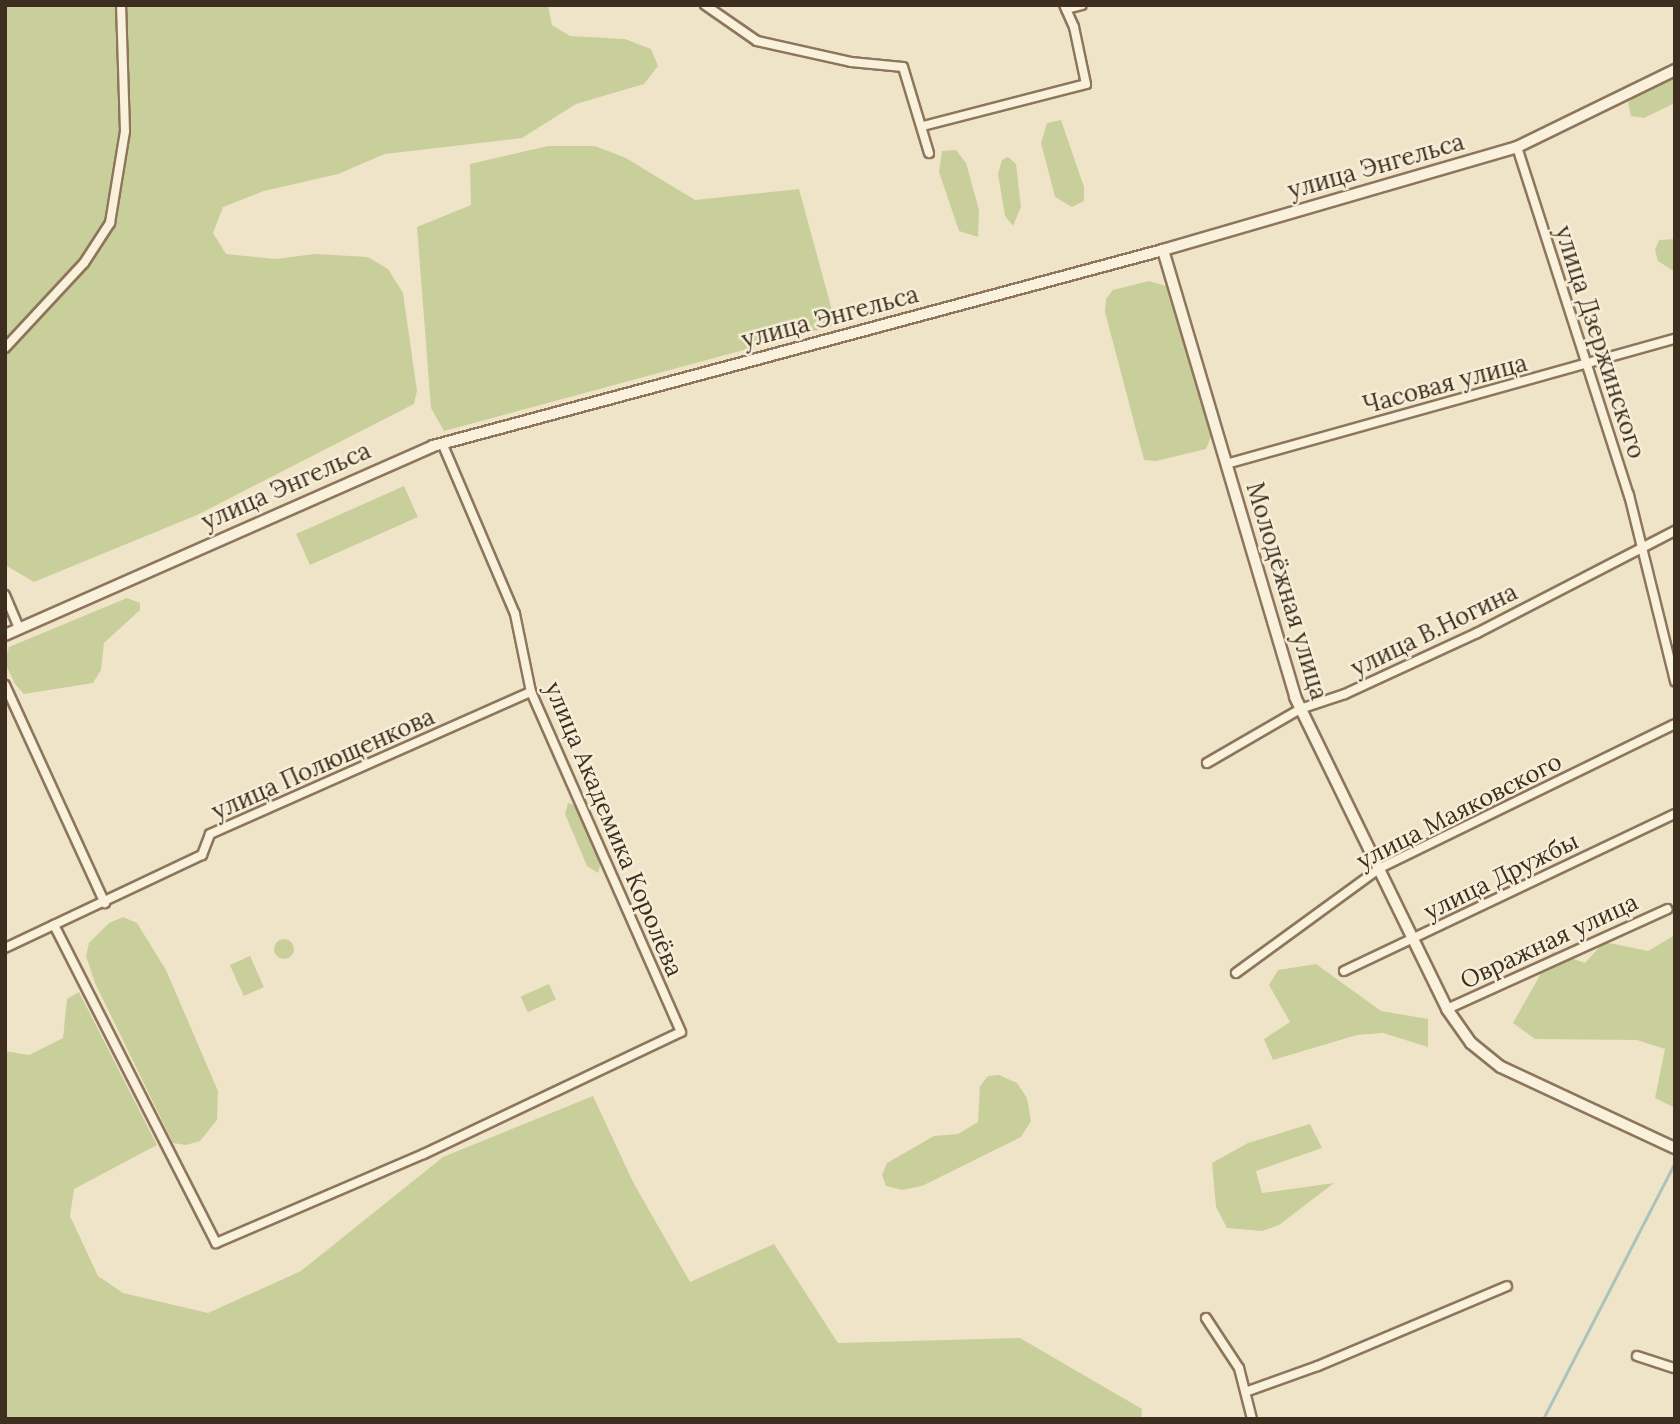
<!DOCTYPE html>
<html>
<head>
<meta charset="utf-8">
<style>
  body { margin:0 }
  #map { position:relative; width:1680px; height:1424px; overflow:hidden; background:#f0e4c8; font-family:Lora,serif }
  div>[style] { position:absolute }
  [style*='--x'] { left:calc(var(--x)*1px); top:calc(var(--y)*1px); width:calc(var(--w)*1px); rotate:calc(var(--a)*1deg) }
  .green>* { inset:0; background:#c9cf9b; transform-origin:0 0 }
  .round { border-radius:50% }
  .stream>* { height:2.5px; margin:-1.25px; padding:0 1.25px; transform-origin:1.25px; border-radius:1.25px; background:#a9c4bc }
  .roads { filter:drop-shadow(2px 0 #8d765c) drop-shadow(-2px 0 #8d765c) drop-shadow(0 2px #8d765c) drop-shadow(0 -2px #8d765c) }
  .minor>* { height:8px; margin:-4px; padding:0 4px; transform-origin:4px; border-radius:4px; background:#faf1dc }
  .secondary>* { height:10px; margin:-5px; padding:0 5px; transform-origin:5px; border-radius:5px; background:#faf1dc }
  span { translate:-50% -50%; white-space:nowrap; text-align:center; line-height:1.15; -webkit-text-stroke:5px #f7eed8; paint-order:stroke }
  .street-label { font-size:24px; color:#3d2e20 }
  .frame { position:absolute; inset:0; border:7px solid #3d2e20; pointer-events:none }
</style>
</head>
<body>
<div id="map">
  <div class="green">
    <div style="clip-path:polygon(5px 5px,548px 5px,552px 25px,570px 36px,625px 39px,651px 49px,658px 66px,644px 84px,576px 104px,522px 138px,385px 154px,338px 174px,264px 191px,223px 207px,213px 233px,226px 254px,275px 259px,315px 254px,368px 257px,388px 269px,403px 293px,417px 391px,414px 404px,197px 515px,34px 582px,5px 565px)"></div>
    <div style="clip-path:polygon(1675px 76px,1675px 103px,1644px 118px,1631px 116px,1628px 103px,1633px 98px)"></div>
    <div style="clip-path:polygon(1061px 120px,1084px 187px,1084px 201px,1072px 207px,1055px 197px,1041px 143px,1047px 123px)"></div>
    <div style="clip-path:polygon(548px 146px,595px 146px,626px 158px,695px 200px,799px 189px,836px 325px,444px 431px,431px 408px,417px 227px,471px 205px,470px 164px)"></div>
    <div style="clip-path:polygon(956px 150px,966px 163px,979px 210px,978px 237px,959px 231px,939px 172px,942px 151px)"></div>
    <div style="clip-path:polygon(1008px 157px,1016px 164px,1021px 207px,1013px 226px,1005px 216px,998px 174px,1002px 160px)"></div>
    <div style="clip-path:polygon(1675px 239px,1675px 272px,1658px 261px,1655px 250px,1659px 240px)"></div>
    <div style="clip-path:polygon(1149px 281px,1166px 286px,1213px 432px,1206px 449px,1156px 461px,1144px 460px,1105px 312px,1106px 299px,1113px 290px)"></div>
    <div style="left:404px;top:486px;width:34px;height:118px;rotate:66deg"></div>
    <div style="clip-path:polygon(127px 598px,140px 603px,140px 610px,104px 643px,101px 670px,93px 683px,24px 694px,15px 684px,5px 663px,9px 647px)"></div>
    <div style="clip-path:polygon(568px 803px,574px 805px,602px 860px,598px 873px,587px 866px,565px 814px)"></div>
    <div style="clip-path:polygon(123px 917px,137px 923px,166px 970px,218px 1091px,217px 1120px,200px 1141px,186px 1145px,173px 1143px,95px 983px,86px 956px,89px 943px,109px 923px)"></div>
    <div style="clip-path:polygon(1675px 935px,1675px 1108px,1655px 1098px,1665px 1049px,1637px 1040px,1535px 1039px,1513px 1023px,1553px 952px,1585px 963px,1604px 942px,1648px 951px)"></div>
    <div class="round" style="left:274px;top:939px;width:20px;height:20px"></div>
    <div style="left:250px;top:956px;width:34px;height:22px;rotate:66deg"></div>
    <div style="clip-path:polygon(1316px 964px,1381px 1011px,1428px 1019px,1428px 1047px,1383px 1033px,1357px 1035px,1273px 1060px,1264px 1039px,1290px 1022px,1269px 985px,1278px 970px)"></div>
    <div style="left:549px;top:984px;width:17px;height:31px;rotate:66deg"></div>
    <div style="clip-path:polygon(79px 992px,157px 1145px,74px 1189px,70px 1216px,98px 1276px,123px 1293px,208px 1313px,301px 1271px,443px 1157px,593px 1096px,633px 1182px,690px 1282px,774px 1244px,838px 1343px,1020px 1338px,1142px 1409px,1141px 1419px,5px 1419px,5px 1051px,29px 1055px,63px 1038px,67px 999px)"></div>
    <div style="clip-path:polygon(999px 1075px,1017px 1083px,1027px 1098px,1031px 1121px,1021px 1137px,922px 1186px,902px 1190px,886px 1186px,882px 1175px,887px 1163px,934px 1136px,958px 1134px,978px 1122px,980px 1086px,988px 1076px)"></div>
    <div style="clip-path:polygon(1310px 1124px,1322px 1148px,1256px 1171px,1262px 1193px,1334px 1183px,1279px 1225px,1262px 1231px,1227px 1228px,1216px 1207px,1212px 1163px,1248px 1143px)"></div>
  </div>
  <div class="stream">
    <div style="--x:1543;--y:1419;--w:289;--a:-62.8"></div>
  </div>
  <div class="roads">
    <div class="minor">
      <div style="--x:705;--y:5;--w:63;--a:34.7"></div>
      <div style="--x:757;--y:41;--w:96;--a:12.6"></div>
      <div style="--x:851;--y:62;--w:52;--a:5.5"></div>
      <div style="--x:903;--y:67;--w:90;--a:73.2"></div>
      <div style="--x:1066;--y:9;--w:16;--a:-14"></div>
      <div style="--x:923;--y:126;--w:168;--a:-14.4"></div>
      <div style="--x:1086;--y:84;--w:58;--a:-101.9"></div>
      <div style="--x:1074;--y:27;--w:24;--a:-114"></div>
      <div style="--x:1517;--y:147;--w:366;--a:72.2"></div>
      <div style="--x:1629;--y:495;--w:192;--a:76.1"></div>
      <div style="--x:5;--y:348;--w:116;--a:-47.1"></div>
      <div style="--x:84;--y:263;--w:48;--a:-57"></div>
      <div style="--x:110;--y:223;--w:93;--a:-80.7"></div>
      <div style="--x:125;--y:131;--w:126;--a:-91.8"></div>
      <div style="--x:1226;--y:464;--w:466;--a:-15.6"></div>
      <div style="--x:5;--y:595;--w:36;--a:67"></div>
      <div style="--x:5;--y:685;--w:240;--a:65.4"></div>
      <div style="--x:1207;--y:763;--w:108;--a:-30.1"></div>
      <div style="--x:1300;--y:709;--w:47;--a:-18.4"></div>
      <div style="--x:1345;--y:694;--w:145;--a:-24.8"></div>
      <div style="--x:1477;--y:633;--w:223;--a:-27.3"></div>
      <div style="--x:54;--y:925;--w:357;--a:63"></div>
      <div style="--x:216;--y:1243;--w:226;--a:-23.2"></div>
      <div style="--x:424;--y:1154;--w:284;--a:-25.4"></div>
      <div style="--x:681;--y:1032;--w:372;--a:-113.8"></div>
      <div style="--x:531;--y:692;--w:80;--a:-101.6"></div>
      <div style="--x:515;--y:614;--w:186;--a:-113.1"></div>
      <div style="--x:5;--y:948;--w:218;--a:-25.3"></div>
      <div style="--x:202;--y:855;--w:22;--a:-69"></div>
      <div style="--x:210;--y:834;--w:351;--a:-23.9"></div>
      <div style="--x:1344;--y:971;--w:366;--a:-25.4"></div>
      <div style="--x:1236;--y:973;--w:178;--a:-36.1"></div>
      <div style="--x:1380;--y:868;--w:328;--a:-26"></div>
      <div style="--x:1447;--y:1009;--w:242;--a:-24.4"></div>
      <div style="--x:1206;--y:1318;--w:60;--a:56.6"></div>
      <div style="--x:1239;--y:1368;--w:53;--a:75.7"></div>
      <div style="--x:1637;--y:1356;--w:40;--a:18"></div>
      <div style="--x:1248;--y:1391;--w:74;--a:-19.7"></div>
      <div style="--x:1318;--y:1366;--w:205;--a:-22.9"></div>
    </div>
    <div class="secondary">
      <div style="--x:1163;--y:250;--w:466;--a:73.5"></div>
      <div style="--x:1295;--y:697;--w:347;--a:64"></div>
      <div style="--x:1447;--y:1009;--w:42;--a:54.8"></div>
      <div style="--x:1471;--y:1043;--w:38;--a:39"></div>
      <div style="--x:1501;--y:1067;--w:192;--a:25"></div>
      <div style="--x:5;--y:635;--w:468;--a:-23.8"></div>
      <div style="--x:433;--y:446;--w:756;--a:-15.03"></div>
      <div style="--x:1163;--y:250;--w:369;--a:-16.2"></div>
      <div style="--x:1517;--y:147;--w:176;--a:-26"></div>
    </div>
  </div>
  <div class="street-label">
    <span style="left:1376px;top:166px;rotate:-16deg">улица Энгельса</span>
    <span style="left:830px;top:317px;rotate:-15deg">улица Энгельса</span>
    <span style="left:1600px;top:342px;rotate:72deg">улица Дзержинского</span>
    <span style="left:1445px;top:384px;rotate:-15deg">Часовая улица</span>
    <span style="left:286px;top:486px;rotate:-24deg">улица Энгельса</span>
    <span style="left:1287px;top:591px;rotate:73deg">Молодёжная улица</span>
    <span style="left:1434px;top:630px;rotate:-26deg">улица В.Ногина</span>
    <span style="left:323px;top:764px;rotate:-24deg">улица Полющенкова</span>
    <span style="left:1459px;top:811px;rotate:-27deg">улица Маяковского</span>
    <span style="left:614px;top:829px;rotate:67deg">улица Академика Королёва</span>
    <span style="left:1501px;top:876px;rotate:-26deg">улица Дружбы</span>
    <span style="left:1549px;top:941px;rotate:-25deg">Овражная улица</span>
  </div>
  <div class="frame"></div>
</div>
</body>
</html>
